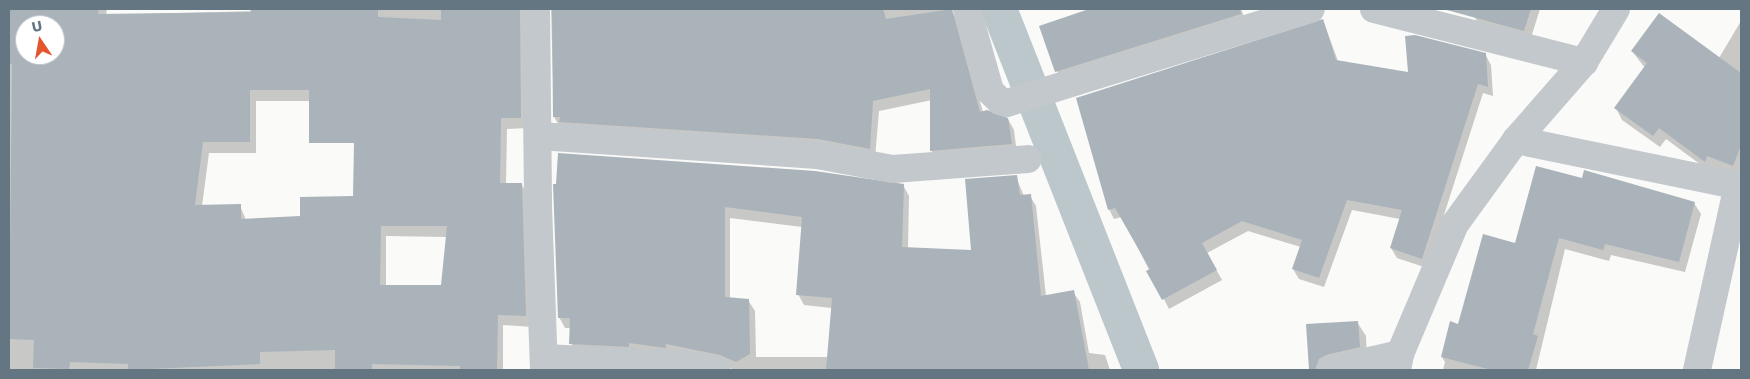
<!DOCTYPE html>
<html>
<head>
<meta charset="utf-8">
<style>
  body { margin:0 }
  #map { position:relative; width:1750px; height:379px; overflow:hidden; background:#fafaf8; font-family:"Golos Text",sans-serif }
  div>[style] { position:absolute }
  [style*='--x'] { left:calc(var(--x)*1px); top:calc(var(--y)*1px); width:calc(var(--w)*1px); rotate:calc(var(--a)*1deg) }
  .shadow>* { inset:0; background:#0003 }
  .canal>* { height:36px; margin:-18px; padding:0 18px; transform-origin:18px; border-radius:18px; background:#bbc7cb }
  .building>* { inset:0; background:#aab3b9 }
  .minor>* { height:28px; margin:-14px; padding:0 14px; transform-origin:14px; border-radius:14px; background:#c3c8cc }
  span { translate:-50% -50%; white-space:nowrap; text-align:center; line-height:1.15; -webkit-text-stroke:5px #fff; paint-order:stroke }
  .frame { position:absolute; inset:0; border:10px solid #657683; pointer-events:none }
  .north { position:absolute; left:15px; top:15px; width:50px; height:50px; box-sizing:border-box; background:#fff; border:1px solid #c1c8cd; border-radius:50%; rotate:348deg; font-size:14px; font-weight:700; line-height:20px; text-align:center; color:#657683 }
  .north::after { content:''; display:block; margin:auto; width:18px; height:22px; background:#e4572e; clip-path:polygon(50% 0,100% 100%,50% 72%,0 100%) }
</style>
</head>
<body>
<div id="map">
  <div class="shadow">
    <div style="clip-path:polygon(evenodd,9px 9px,107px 9px,106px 15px,325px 9px,325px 101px,256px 101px,256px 153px,209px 153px,202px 206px,240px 206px,246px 220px,302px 218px,355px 197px,369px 136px,372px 9px,525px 9px,527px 128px,507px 129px,506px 184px,521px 184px,528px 195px,532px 327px,503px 325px,503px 370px,9px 370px,9px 9px,25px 25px,55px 25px,55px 55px,25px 55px,25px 25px,9px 9px,386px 236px,447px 237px,442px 286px,386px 286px,386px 236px)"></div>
    <div style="clip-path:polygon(551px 9px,951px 10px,957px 20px,983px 112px,1008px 119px,1014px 130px,1017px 154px,937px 160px,931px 150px,932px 100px,879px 111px,875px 158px,560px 127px,554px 117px)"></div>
    <div style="clip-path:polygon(1126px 9px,1241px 9px,1247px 25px,1063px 82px,1057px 71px,1095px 19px)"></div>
    <div style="clip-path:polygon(1477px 9px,1540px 9px,1530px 41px,1481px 28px,1475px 18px)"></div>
    <div style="clip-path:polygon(1323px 20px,1338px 61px,1409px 74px,1485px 54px,1491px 65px,1493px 96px,1483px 93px,1427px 268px,1397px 258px,1391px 248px,1400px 219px,1352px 210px,1324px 287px,1299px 279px,1293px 269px,1301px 247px,1248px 231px,1207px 253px,1222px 280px,1169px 309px,1122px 217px,1114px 219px,1109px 209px)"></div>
    <div style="clip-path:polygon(1741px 21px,1741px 173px,1712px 173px,1666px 139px,1660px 147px,1622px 120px,1616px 108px,1645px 68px,1632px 51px,1719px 58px)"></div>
    <div style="clip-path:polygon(evenodd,1016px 177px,1024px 196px,1030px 196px,1036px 206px,1046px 296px,1073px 292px,1080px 302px,1089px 353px,1105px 355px,1110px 370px,733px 370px,727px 365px,577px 354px,571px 343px,571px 328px,565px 328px,559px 317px,555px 185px,903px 185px,909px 196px,908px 249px,972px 251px,1016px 177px,730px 218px,802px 227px,798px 294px,804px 305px,832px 308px,828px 357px,756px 357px,755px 311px,748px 300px,730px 299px,730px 218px)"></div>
    <div style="clip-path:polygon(1583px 180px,1694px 203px,1701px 214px,1685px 272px,1611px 255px,1609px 261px,1565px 249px,1536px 370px,1443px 370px,1445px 362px,1442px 357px,1459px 325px,1516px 244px)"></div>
    <div style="clip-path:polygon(1357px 322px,1366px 336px,1367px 361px,1336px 370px,1310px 370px,1308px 325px)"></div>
  </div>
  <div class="canal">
    <div style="--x:999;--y:9;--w:388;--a:68.5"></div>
  </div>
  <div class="building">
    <div style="clip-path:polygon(evenodd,9px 9px,99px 9px,98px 14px,251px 12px,250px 9px,378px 9px,378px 17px,441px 20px,441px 9px,520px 9px,521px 118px,501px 118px,500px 183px,522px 183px,526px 316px,498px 315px,497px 370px,460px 370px,460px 366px,372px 364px,372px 370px,335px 370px,335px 350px,260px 352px,260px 364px,128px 370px,128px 364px,70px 362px,69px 369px,33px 368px,34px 340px,9px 339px,12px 64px,9px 63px,9px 9px,25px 25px,55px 25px,55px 55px,25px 55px,25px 25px,9px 9px,250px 90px,309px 90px,309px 143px,354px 143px,353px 196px,300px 197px,300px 216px,241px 219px,241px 204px,195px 205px,203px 142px,250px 142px,250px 90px,9px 9px,381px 226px,447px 226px,441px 285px,380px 285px,381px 226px)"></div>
    <div style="clip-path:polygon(552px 9px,883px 9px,886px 19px,952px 9px,980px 112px,987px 110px,1008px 118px,1012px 144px,930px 151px,930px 89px,873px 101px,870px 149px,818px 139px,559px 122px,560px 117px,553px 117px)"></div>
    <div style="clip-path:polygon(1089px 9px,1240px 9px,1241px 14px,1055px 72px,1039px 26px)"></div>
    <div style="clip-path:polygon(1443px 9px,1531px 9px,1524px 31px)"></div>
    <div style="clip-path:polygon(1659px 13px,1741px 73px,1741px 145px,1733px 166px,1707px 156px,1705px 162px,1659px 128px,1653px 136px,1614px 108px,1647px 63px,1631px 51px)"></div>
    <div style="clip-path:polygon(1323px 19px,1336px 60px,1408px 72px,1405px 36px,1415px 35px,1486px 53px,1488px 87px,1478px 84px,1422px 259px,1390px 248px,1402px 210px,1347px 200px,1319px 278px,1292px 269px,1302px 240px,1242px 221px,1202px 243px,1217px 270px,1162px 300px,1146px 271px,1150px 269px,1115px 208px,1108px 210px,1076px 98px)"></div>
    <div style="clip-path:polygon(558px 153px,815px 171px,904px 184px,902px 247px,971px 250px,965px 179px,1017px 175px,1020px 195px,1031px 194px,1041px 296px,1074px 290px,1089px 370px,826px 370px,832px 298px,796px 295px,802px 217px,725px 207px,725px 297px,749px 299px,750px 354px,736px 362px,720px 355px,666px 344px,666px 348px,629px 343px,629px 347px,569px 344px,570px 318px,558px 318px,553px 184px,556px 184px)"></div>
    <div style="clip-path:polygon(1536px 166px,1582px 178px,1584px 170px,1695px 202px,1679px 262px,1605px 244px,1603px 250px,1559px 238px,1533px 334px,1538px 336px,1528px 370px,1492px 370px,1441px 357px,1450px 321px,1458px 324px,1483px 234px,1515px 243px)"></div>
    <div style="clip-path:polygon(1358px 321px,1360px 347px,1326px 355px,1319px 359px,1315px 370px,1309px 370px,1306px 324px)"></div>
  </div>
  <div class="minor">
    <div style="--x:536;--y:9;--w:197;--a:89.4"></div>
    <div style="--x:538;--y:206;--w:164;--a:87.9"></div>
    <div style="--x:967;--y:9;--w:85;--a:74.3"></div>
    <div style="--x:990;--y:91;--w:14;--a:45"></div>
    <div style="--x:1000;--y:101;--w:7;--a:16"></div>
    <div style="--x:1007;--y:103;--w:318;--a:-17.2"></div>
    <div style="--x:1374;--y:9;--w:217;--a:14.2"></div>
    <div style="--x:539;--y:136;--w:279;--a:3.9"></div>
    <div style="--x:817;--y:155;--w:77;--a:10.4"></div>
    <div style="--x:893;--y:169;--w:135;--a:-4.2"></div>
    <div style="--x:1516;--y:140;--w:230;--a:11.6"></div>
    <div style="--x:544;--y:358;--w:144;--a:2.8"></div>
    <div style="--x:688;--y:365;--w:29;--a:10"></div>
    <div style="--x:1330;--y:370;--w:72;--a:-12.9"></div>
    <div style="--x:1397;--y:370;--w:16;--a:-79"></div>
    <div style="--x:1400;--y:354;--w:141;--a:-67.1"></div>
    <div style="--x:1455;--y:224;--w:104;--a:-54"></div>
    <div style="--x:1516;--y:140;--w:103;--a:-48.9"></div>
    <div style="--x:1584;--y:62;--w:62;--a:-58.9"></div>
    <div style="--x:1697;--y:370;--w:189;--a:-77.5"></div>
  </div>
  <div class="frame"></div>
  <div class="north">U</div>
</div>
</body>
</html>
